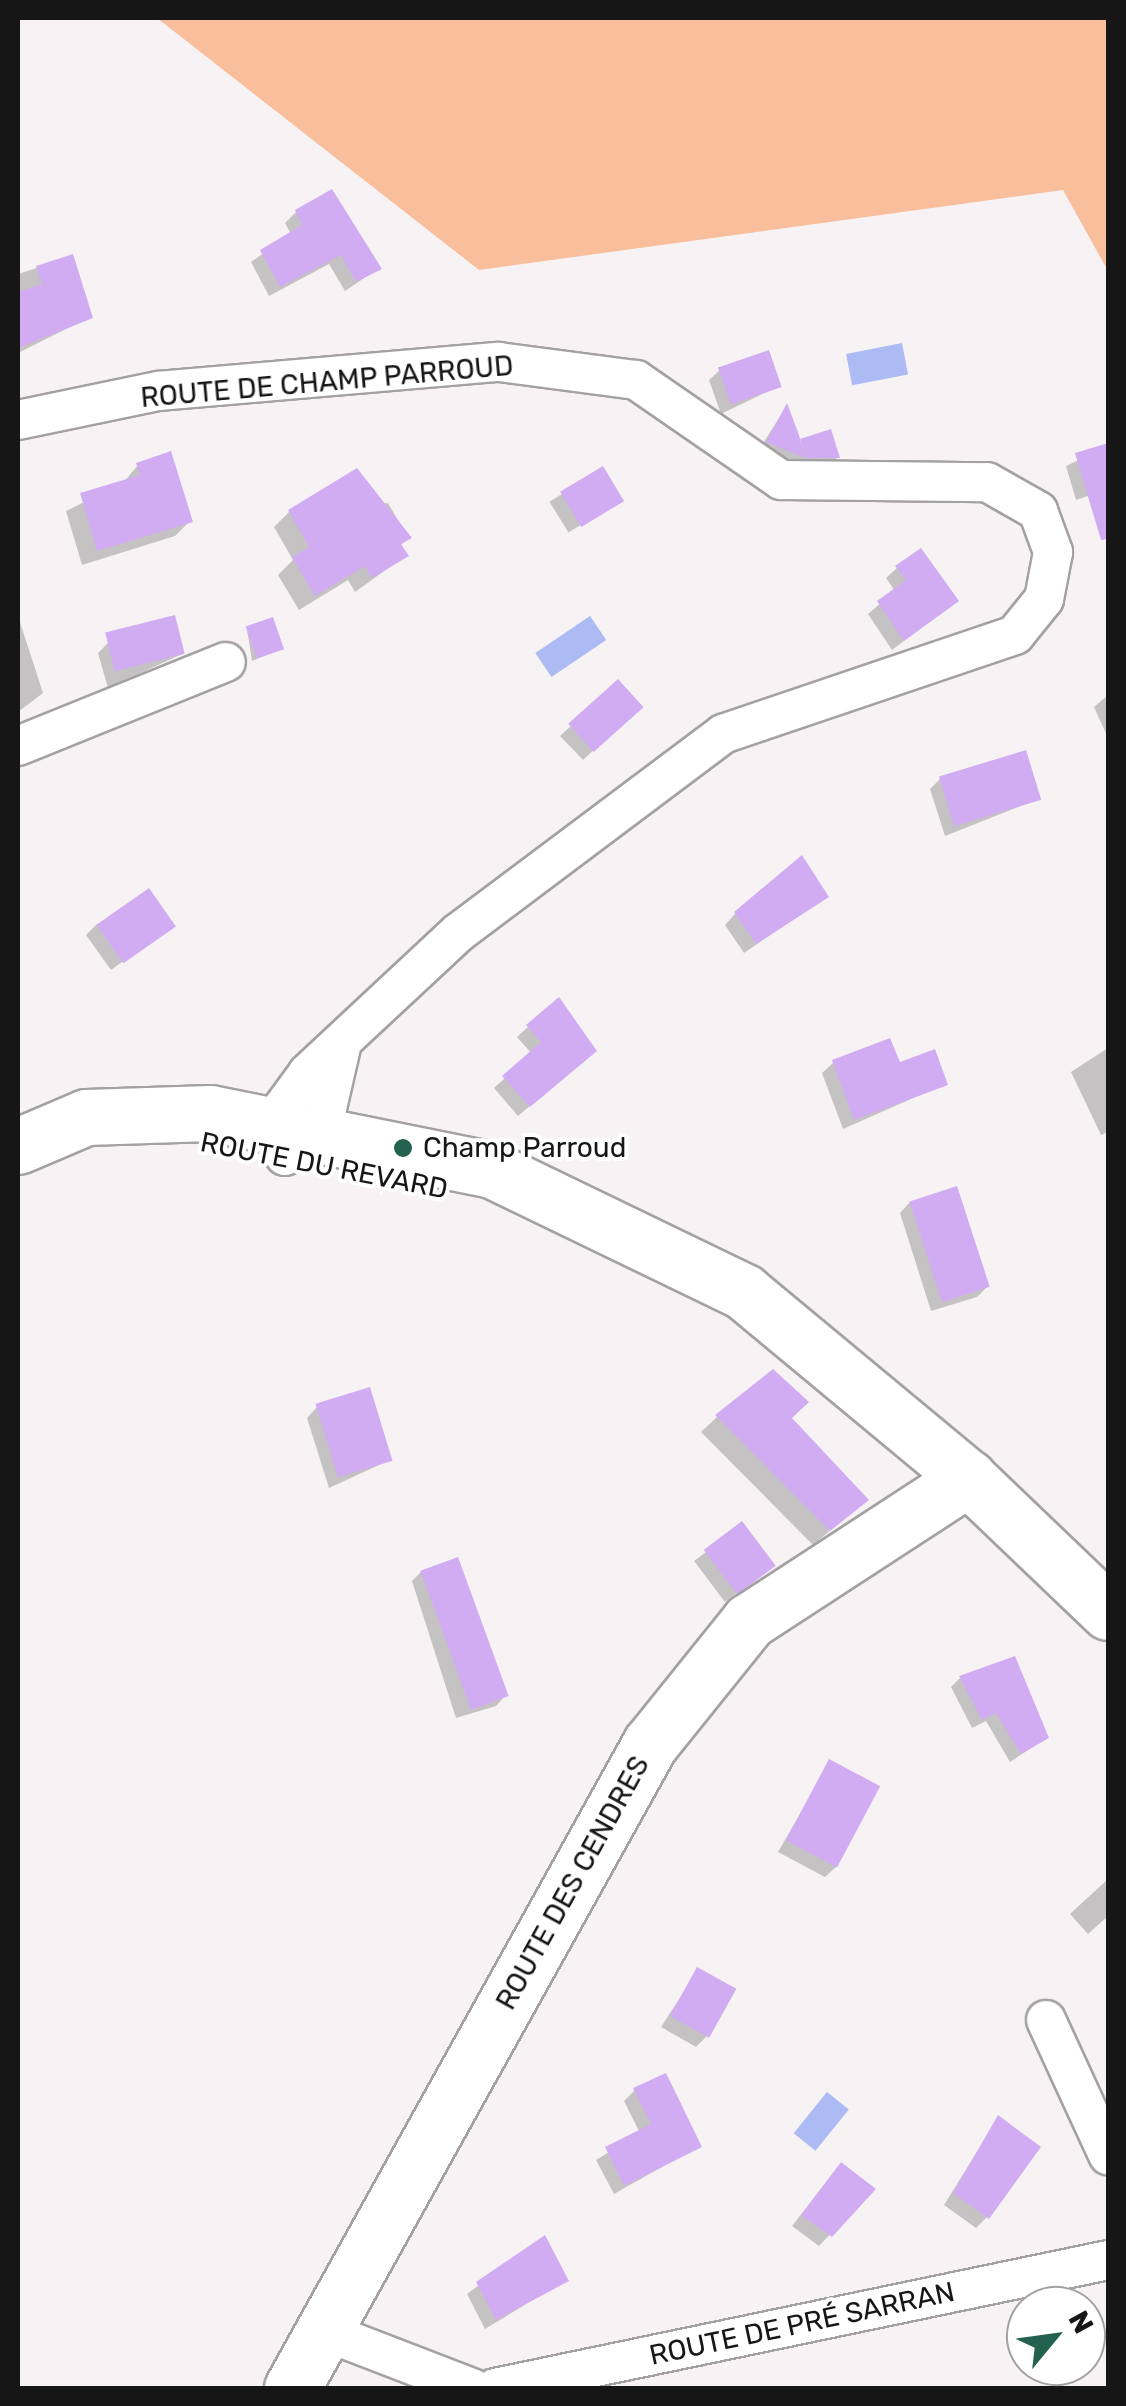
<!DOCTYPE html>
<html>
<head>
<meta charset="utf-8">
<style>
  body { margin:0 }
  #map { position:relative; width:1126px; height:2406px; overflow:hidden; background:#f7f3f5; font-family:Rubik,sans-serif }
  div>[style] { position:absolute }
  [style*='--x'] { left:calc(var(--x)*1px); top:calc(var(--y)*1px); width:calc(var(--w)*1px); rotate:calc(var(--a)*1deg) }
  .green>* { inset:0; background:#f9bf9d }
  .water>* { inset:0; background:#acbbf4; transform-origin:0 0 }
  .shadow>* { inset:0; background:#0003; transform-origin:0 0 }
  .building>* { inset:0; background:#d1acf2; transform-origin:0 0 }
  .roads { filter:drop-shadow(2px 0 #a4a1a3) drop-shadow(-2px 0 #a4a1a3) drop-shadow(0 2px #a4a1a3) drop-shadow(0 -2px #a4a1a3) }
  .street>* { height:38px; margin:-19px; padding:0 19px; transform-origin:19px; border-radius:19px; background:#fff }
  .secondary>* { height:55px; margin:-27.5px; padding:0 27.5px; transform-origin:27.5px; border-radius:27.5px; background:#fff }
  .dots>* { width:28px; height:28px; translate:-50% -50%; box-sizing:border-box; border:5px solid #fff; border-radius:50% }
  span { translate:-50% -50%; white-space:nowrap; text-align:center; line-height:1.15; -webkit-text-stroke:8px #fff; paint-order:stroke }
  .street-label { font-size:28px; color:#171616 }
  .poi-label { font-size:28px; color:#171616 }
  .left { translate:0 -50%; text-align:left }
  .frame { position:absolute; inset:0; border:20px solid #171616; pointer-events:none }
  .north { position:absolute; left:1006px; top:2286px; width:100px; height:100px; box-sizing:border-box; background:#fff; border:2px solid #a2a2a2; border-radius:50%; rotate:61deg; font-size:28px; font-weight:700; line-height:40px; text-align:center; color:#171616 }
  .north::after { content:''; display:block; margin:auto; width:35px; height:45px; background:#23624f; clip-path:polygon(50% 0,100% 100%,50% 72%,0 100%) }
</style>
</head>
<body>
<div id="map">
  <div class="green">
    <div style="clip-path:polygon(157px 18px,1108px 18px,1108px 271px,1063px 190px,479px 270px)"></div>
  </div>
  <div class="water">
    <div style="left:902px;top:343px;width:32px;height:57px;rotate:79deg"></div>
    <div style="left:590px;top:616px;width:29px;height:66px;rotate:56deg"></div>
    <div style="left:827px;top:2092px;width:28px;height:53px;rotate:39deg"></div>
  </div>
  <div class="shadow">
    <div style="clip-path:polygon(296px 212px,379px 268px,345px 291px,329px 264px,269px 296px,251px 262px,291px 234px,285px 223px)"></div>
    <div style="clip-path:polygon(71px 257px,90px 317px,18px 353px,18px 274px)"></div>
    <div style="clip-path:polygon(720px 370px,779px 386px,721px 414px,709px 380px)"></div>
    <div style="clip-path:polygon(786px 407px,798px 445px,838px 457px,827px 468px,757px 453px)"></div>
    <div style="clip-path:polygon(1108px 446px,1108px 489px,1076px 500px,1066px 466px)"></div>
    <div style="clip-path:polygon(138px 465px,190px 521px,175px 536px,82px 565px,66px 511px,123px 483px)"></div>
    <div style="left:602px;top:469px;width:36px;height:62px;rotate:58deg"></div>
    <div style="clip-path:polygon(388px 503px,408px 538px,400px 546px,405px 556px,355px 592px,348px 580px,299px 610px,278px 575px,293px 560px,274px 527px,289px 512px)"></div>
    <div style="clip-path:polygon(897px 568px,956px 601px,892px 650px,868px 614px,895px 591px,886px 578px)"></div>
    <div style="clip-path:polygon(18px 616px,43px 693px,18px 712px)"></div>
    <div style="clip-path:polygon(247px 629px,281px 649px,252px 661px)"></div>
    <div style="clip-path:polygon(109px 642px,182px 654px,108px 688px,98px 653px)"></div>
    <div style="clip-path:polygon(1108px 695px,1108px 738px,1094px 707px)"></div>
    <div style="clip-path:polygon(640px 707px,583px 760px,560px 736px,571px 726px)"></div>
    <div style="clip-path:polygon(940px 779px,1038px 799px,945px 836px,930px 789px)"></div>
    <div style="clip-path:polygon(826px 897px,744px 953px,725px 925px,735px 914px)"></div>
    <div style="clip-path:polygon(97px 924px,173px 925px,111px 970px,86px 935px)"></div>
    <div style="clip-path:polygon(528px 1027px,583px 1061px,518px 1116px,494px 1088px,532px 1054px,517px 1037px)"></div>
    <div style="clip-path:polygon(1108px 1048px,1108px 1132px,1101px 1135px,1071px 1072px)"></div>
    <div style="clip-path:polygon(833px 1063px,899px 1065px,945px 1084px,843px 1129px,822px 1073px)"></div>
    <div style="clip-path:polygon(910px 1202px,987px 1287px,977px 1297px,931px 1311px,900px 1213px)"></div>
    <div style="clip-path:polygon(317px 1407px,390px 1460px,329px 1488px,307px 1418px)"></div>
    <div style="clip-path:polygon(717px 1417px,789px 1418px,866px 1500px,813px 1545px,701px 1432px)"></div>
    <div style="left:742px;top:1525px;width:51px;height:60px;rotate:53deg"></div>
    <div style="clip-path:polygon(421px 1572px,505px 1696px,496px 1706px,456px 1718px,412px 1581px)"></div>
    <div style="clip-path:polygon(960px 1678px,1046px 1738px,1010px 1762px,986px 1721px,972px 1728px,951px 1687px)"></div>
    <div style="clip-path:polygon(830px 1762px,836px 1867px,825px 1877px,778px 1852px)"></div>
    <div style="clip-path:polygon(1108px 1879px,1108px 1916px,1088px 1934px,1070px 1914px)"></div>
    <div style="clip-path:polygon(698px 1970px,707px 2036px,696px 2047px,661px 2027px)"></div>
    <div style="clip-path:polygon(635px 2090px,699px 2146px,614px 2194px,596px 2160px,640px 2133px,624px 2101px)"></div>
    <div style="clip-path:polygon(998px 2118px,987px 2217px,976px 2228px,944px 2205px)"></div>
    <div style="clip-path:polygon(831px 2176px,873px 2189px,819px 2246px,792px 2226px)"></div>
    <div style="clip-path:polygon(543px 2238px,566px 2280px,485px 2329px,467px 2294px)"></div>
  </div>
  <div class="building">
    <div style="clip-path:polygon(332px 189px,382px 269px,356px 282px,341px 255px,280px 287px,260px 250px,302px 225px,295px 210px)"></div>
    <div style="clip-path:polygon(73px 254px,93px 318px,18px 348px,18px 292px,42px 284px,36px 266px)"></div>
    <div style="left:769px;top:350px;width:39px;height:54px;rotate:71deg"></div>
    <div style="clip-path:polygon(787px 403px,799px 435px,805px 458px,766px 442px)"></div>
    <div style="clip-path:polygon(831px 429px,840px 458px,806px 458px,800px 439px)"></div>
    <div style="clip-path:polygon(1108px 443px,1108px 539px,1101px 540px,1075px 453px)"></div>
    <div style="clip-path:polygon(171px 451px,193px 522px,97px 551px,80px 493px,140px 475px,136px 463px)"></div>
    <div style="left:603px;top:466px;width:41px;height:50px;rotate:59deg"></div>
    <div style="clip-path:polygon(357px 468px,412px 538px,401px 544px,409px 556px,372px 578px,365px 566px,315px 596px,292px 557px,309px 547px,288px 510px)"></div>
    <div style="clip-path:polygon(921px 548px,959px 601px,904px 641px,877px 601px,906px 580px,895px 566px)"></div>
    <div style="left:175px;top:615px;width:40px;height:72px;rotate:76deg"></div>
    <div style="left:273px;top:617px;width:34px;height:29px;rotate:71deg"></div>
    <div style="left:618px;top:679px;width:38px;height:67px;rotate:48deg"></div>
    <div style="left:1026px;top:750px;width:52px;height:91px;rotate:73deg"></div>
    <div style="clip-path:polygon(802px 855px,829px 897px,756px 944px,734px 912px)"></div>
    <div style="left:149px;top:888px;width:47px;height:64px;rotate:55deg"></div>
    <div style="clip-path:polygon(559px 997px,597px 1051px,530px 1107px,502px 1076px,541px 1042px,526px 1025px)"></div>
    <div style="clip-path:polygon(890px 1038px,900px 1062px,935px 1049px,948px 1085px,854px 1120px,832px 1060px)"></div>
    <div style="left:957px;top:1186px;width:106px;height:50px;rotate:72deg"></div>
    <div style="clip-path:polygon(773px 1369px,809px 1402px,792px 1418px,869px 1500px,830px 1531px,715px 1415px)"></div>
    <div style="left:370px;top:1387px;width:77px;height:57px;rotate:73deg"></div>
    <div style="left:742px;top:1521px;width:56px;height:48px;rotate:53deg"></div>
    <div style="left:458px;top:1557px;width:148px;height:40px;rotate:70deg"></div>
    <div style="clip-path:polygon(1015px 1656px,1049px 1738px,1021px 1754px,996px 1713px,982px 1720px,959px 1676px)"></div>
    <div style="left:829px;top:1759px;width:58px;height:92px;rotate:28deg"></div>
    <div style="left:697px;top:1967px;width:45px;height:56px;rotate:29deg"></div>
    <div style="clip-path:polygon(666px 2073px,702px 2147px,624px 2186px,605px 2147px,651px 2124px,633px 2088px)"></div>
    <div style="clip-path:polygon(998px 2115px,1041px 2147px,989px 2219px,953px 2193px)"></div>
    <div style="clip-path:polygon(841px 2162px,876px 2189px,832px 2237px,801px 2215px)"></div>
    <div style="clip-path:polygon(545px 2235px,569px 2281px,496px 2320px,476px 2282px)"></div>
  </div>
  <div class="roads">
    <div class="street">
      <div style="--x:18;--y:420;--w:143;--a:-11.7"></div>
      <div style="--x:158;--y:391;--w:342;--a:-4.9"></div>
      <div style="--x:499;--y:362;--w:138;--a:7.5"></div>
      <div style="--x:636;--y:380;--w:176;--a:34.6"></div>
      <div style="--x:781;--y:480;--w:206;--a:0.6"></div>
      <div style="--x:987;--y:482;--w:59;--a:29.6"></div>
      <div style="--x:1038;--y:511;--w:44;--a:69.9"></div>
      <div style="--x:1053;--y:552;--w:48;--a:100.8"></div>
      <div style="--x:1044;--y:599;--w:46;--a:128.9"></div>
      <div style="--x:1015;--y:635;--w:308;--a:161.3"></div>
      <div style="--x:723;--y:734;--w:330;--a:143.1"></div>
      <div style="--x:459;--y:932;--w:207;--a:137"></div>
      <div style="--x:308;--y:1073;--w:61;--a:126.3"></div>
      <div style="--x:272;--y:1122;--w:36;--a:69"></div>
      <div style="--x:285;--y:1156;--w:45;--a:-35.1"></div>
      <div style="--x:322;--y:1130;--w:85;--a:-77.1"></div>
      <div style="--x:18;--y:746;--w:224;--a:-22"></div>
      <div style="--x:1046;--y:2020;--w:149;--a:65.3"></div>
      <div style="--x:324;--y:2331;--w:159;--a:21.1"></div>
      <div style="--x:495;--y:2388;--w:626;--a:-11.79"></div>
    </div>
    <div class="secondary">
      <div style="--x:18;--y:1146;--w:74;--a:-23.1"></div>
      <div style="--x:86;--y:1117;--w:124;--a:-1.8"></div>
      <div style="--x:210;--y:1113;--w:288;--a:11.4"></div>
      <div style="--x:492;--y:1170;--w:280;--a:25.8"></div>
      <div style="--x:744;--y:1292;--w:291;--a:39.7"></div>
      <div style="--x:968;--y:1478;--w:194;--a:43.7"></div>
      <div style="--x:292;--y:2388;--w:737;--a:-60.93"></div>
      <div style="--x:650;--y:1744;--w:158;--a:-51.2"></div>
      <div style="--x:749;--y:1621;--w:262;--a:-33.1"></div>
    </div>
  </div>
  <div class="dots">
    <div style="left:403px;top:1148px;background:#23624f"></div>
  </div>
  <div class="street-label">
    <span style="left:327px;top:382px;rotate:-5deg">ROUTE DE CHAMP PARROUD</span>
    <span style="left:324px;top:1166px;rotate:11deg">ROUTE DU REVARD</span>
    <span style="left:573px;top:1883px;rotate:-61deg">ROUTE DES CENDRES</span>
    <span style="left:802px;top:2324px;rotate:-12deg">ROUTE DE PRÉ SARRAN</span>
  </div>
  <div class="poi-label">
    <span class="left" style="left:423px;top:1148px">Champ Parroud</span>
  </div>
  <div class="frame"></div>
  <div class="north">N</div>
</div>
</body>
</html>
